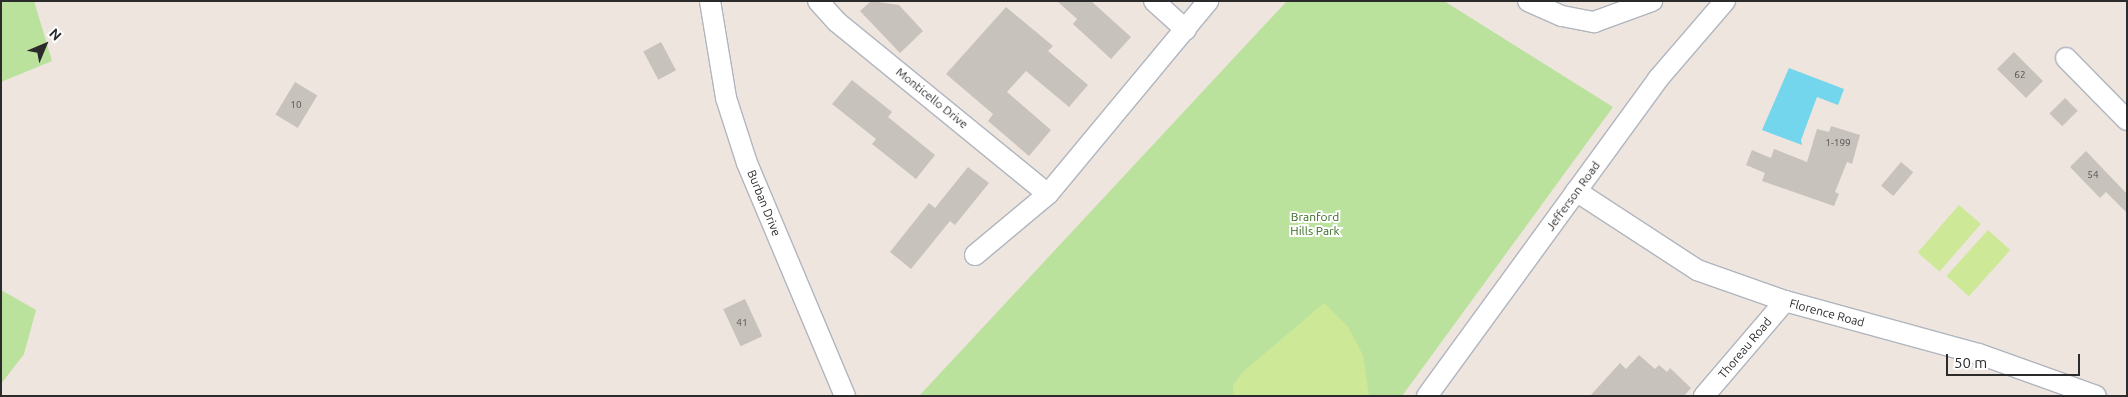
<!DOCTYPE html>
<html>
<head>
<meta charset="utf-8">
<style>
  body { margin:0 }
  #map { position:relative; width:2128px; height:397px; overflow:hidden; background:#ede5de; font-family:Ubuntu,sans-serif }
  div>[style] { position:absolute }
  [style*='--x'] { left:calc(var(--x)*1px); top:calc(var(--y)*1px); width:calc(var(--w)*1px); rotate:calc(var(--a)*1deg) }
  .green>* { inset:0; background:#bae29c }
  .pitch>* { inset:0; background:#cde998; transform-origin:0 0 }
  .water>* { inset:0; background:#73d6ec }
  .building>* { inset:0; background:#c8c2bd; transform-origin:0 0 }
  .roads { filter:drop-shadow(1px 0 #b1b5be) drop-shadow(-1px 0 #b1b5be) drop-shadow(0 1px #b1b5be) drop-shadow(0 -1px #b1b5be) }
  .minor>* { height:20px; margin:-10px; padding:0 10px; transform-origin:10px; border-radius:10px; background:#fff }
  span { translate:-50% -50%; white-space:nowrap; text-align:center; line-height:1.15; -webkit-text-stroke:4px #fff; paint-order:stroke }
  .number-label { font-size:10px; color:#525150 }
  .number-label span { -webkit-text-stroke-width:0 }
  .street-label { font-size:12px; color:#2b2b2b }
  .park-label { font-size:12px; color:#32671c }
  .frame { position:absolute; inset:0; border:2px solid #2b2b2b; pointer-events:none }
  .north { position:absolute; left:20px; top:20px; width:50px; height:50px; -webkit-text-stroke:4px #fff; paint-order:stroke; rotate:45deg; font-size:14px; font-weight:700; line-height:20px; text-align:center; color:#2b2b2b }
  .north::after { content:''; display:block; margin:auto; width:18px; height:22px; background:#2b2b2b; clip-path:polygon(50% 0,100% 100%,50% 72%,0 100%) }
  .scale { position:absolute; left:1946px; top:354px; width:134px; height:22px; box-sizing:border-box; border:2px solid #2b2b2b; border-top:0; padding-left:6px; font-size:15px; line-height:18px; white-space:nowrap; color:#2b2b2b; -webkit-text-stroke:4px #fff; paint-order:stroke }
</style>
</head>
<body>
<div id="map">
  <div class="green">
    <div style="clip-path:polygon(1px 1px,34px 1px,52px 61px,1px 82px)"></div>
    <div style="clip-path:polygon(1287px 1px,1444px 1px,1613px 107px,1402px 396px,919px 396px)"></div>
    <div style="clip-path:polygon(1px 290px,36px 310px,24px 354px,1px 384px)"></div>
  </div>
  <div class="pitch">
    <div style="left:1959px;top:205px;width:29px;height:63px;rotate:41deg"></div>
    <div style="left:1988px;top:230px;width:30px;height:62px;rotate:42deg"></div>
    <div style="clip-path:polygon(1324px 303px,1348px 327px,1363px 355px,1369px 396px,1234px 396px,1233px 385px,1243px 372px)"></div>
  </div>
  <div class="water">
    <div style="clip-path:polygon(1789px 68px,1844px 89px,1838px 105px,1817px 97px,1801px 140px,1802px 145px,1762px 130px)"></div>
  </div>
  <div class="building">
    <div style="clip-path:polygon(871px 1px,899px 5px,923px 31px,900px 53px,860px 11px)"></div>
    <div style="clip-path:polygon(1057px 1px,1091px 1px,1131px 37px,1111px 59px,1073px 24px,1077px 19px)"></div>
    <div style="clip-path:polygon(1006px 7px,1053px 46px,1048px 51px,1088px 85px,1069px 107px,1026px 71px,1007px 92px,1051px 130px,1029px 156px,988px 121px,993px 114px,946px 74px)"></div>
    <div style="left:661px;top:42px;width:32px;height:20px;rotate:62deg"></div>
    <div style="left:2014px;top:52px;width:41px;height:24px;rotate:45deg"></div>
    <div style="clip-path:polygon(852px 80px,892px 112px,888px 117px,935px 155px,916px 179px,872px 144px,876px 139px,832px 104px)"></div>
    <div style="left:295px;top:82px;width:26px;height:38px;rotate:31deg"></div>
    <div style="left:2065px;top:98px;width:18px;height:22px;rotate:45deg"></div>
    <div style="clip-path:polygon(1831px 126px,1860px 135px,1852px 164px,1847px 162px,1835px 192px,1839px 194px,1834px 206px,1762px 181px,1765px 173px,1746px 165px,1752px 150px,1771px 158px,1774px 149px,1807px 162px,1817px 129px,1829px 132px)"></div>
    <div style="clip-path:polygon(2086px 151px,2127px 194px,2127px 213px,2106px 192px,2100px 198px,2070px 167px)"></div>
    <div style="left:1901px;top:162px;width:16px;height:31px;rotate:40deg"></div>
    <div style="clip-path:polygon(968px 167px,989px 183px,955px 225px,950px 221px,911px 269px,890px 252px,929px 203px,935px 208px)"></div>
    <div style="left:745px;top:299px;width:41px;height:24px;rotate:65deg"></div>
    <div style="clip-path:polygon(1639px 355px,1655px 369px,1659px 365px,1667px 372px,1670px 368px,1691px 388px,1684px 396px,1590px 396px,1620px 363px,1626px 369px)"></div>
  </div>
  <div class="roads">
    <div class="minor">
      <div style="--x:710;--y:1;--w:98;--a:80.6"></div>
      <div style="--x:726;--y:98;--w:68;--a:72.1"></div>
      <div style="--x:747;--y:163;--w:253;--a:67.2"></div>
      <div style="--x:818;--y:1;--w:28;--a:48"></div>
      <div style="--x:837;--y:22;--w:272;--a:39.2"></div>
      <div style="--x:1154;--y:1;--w:43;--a:42.2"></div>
      <div style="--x:1528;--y:1;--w:37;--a:24"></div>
      <div style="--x:1562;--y:16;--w:33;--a:11"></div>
      <div style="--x:1594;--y:22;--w:62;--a:-19.9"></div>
      <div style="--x:2066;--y:58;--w:87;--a:45.5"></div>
      <div style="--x:1576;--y:191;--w:145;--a:33.1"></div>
      <div style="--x:1697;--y:270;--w:93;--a:19.4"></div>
      <div style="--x:1785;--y:301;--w:201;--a:15.3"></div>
      <div style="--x:1979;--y:354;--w:124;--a:19.7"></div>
      <div style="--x:975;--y:255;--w:95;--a:-39.9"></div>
      <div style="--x:1048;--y:194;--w:251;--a:-50.3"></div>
      <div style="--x:1427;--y:396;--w:392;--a:-53.9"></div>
      <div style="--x:1658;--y:79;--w:103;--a:-49.3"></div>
      <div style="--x:1704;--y:396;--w:125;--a:-49.5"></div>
    </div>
  </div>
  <div class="number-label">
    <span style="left:2020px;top:75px">62</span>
    <span style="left:296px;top:105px">10</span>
    <span style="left:1838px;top:143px">1-199</span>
    <span style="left:2093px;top:175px">54</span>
    <span style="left:742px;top:323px">41</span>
  </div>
  <div class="street-label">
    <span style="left:932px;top:98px;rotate:39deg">Monticello Drive</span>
    <span style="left:1573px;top:196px;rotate:-54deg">Jefferson Road</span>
    <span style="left:764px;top:203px;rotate:68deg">Burban Drive</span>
    <span style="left:1827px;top:313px;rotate:15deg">Florence Road</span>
    <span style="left:1745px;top:348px;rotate:-50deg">Thoreau Road</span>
  </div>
  <div class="park-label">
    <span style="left:1315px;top:224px">Branford<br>Hills Park</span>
  </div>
  <div class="frame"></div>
  <div class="north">N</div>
  <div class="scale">50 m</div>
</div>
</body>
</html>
